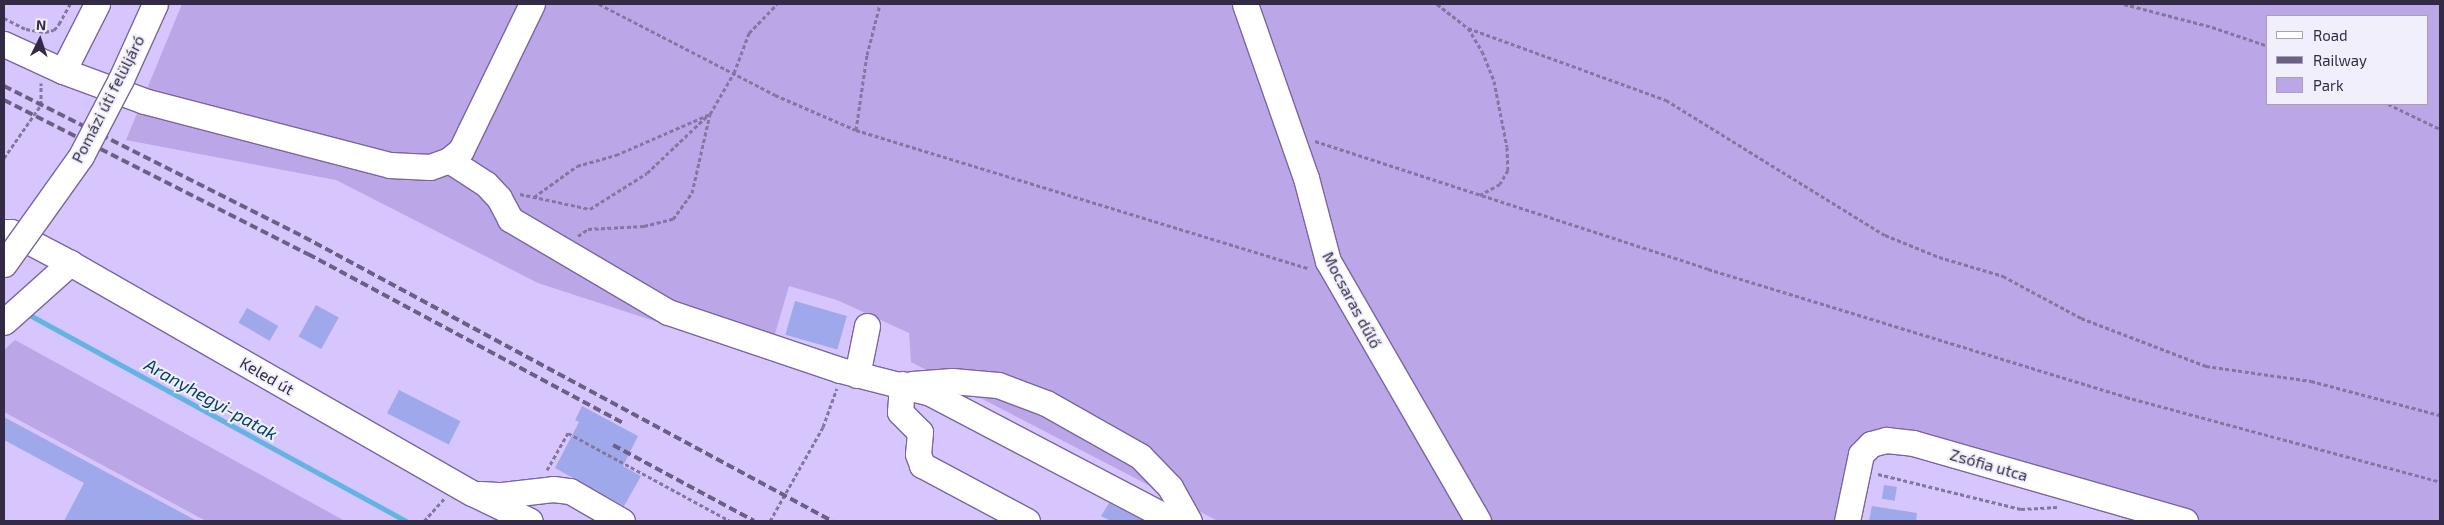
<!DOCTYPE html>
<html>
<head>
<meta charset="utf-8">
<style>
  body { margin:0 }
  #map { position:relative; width:2444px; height:525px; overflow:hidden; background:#d6c6fd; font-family:"Exo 2",sans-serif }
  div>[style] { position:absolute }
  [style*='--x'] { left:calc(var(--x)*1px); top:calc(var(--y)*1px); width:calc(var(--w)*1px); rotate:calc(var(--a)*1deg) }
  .green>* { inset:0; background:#bba6e8 }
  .stream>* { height:5px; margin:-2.5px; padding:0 2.5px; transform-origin:2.5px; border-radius:2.5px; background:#64b3e5 }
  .building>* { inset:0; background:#9fa8ea; transform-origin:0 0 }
  .path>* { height:3px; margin-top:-1.5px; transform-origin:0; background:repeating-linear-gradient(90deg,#83779f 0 4px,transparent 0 6.5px) }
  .roads { filter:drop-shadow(1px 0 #7a65a3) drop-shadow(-1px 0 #7a65a3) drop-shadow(0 1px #7a65a3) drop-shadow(0 -1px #7a65a3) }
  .minor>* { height:25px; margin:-12.5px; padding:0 12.5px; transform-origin:12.5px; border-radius:12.5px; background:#fff }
  .rail>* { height:4px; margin-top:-2px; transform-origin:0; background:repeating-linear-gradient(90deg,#6b6084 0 8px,transparent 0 12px) }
  .bridges { filter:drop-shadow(1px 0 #7a65a3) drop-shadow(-1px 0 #7a65a3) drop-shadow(0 1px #7a65a3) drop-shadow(0 -1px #7a65a3) }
  .minor-bridge>* { height:25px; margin:-12.5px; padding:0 12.5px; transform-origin:12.5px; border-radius:12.5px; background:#fff }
  span { translate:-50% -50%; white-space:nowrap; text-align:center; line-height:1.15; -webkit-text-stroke:4px #f2effd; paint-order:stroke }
  .street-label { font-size:16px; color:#332b45 }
  .water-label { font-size:18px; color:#004263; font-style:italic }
  .frame { position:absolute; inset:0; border:5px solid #332b45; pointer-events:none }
  .legend { position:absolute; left:2266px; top:15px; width:162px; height:90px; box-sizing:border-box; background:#f2effd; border:1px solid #a6a1b3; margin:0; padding:6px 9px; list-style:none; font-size:15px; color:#332b45 }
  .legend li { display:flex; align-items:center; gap:10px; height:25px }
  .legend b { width:25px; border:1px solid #a6a1b3 }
  .north { position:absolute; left:15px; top:15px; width:50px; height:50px; -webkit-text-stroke:4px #f2effd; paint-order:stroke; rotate:4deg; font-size:14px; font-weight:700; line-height:20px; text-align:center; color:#332b45 }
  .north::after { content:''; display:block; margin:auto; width:18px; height:22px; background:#332b45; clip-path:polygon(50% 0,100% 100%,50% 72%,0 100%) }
</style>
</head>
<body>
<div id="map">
  <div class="green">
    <div style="clip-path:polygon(evenodd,182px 4px,2440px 4px,2440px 521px,2143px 521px,1871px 445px,1857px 521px,1218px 521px,911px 362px,909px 333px,837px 300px,789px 286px,768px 358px,538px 283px,336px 180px,126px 140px,182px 4px,2268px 16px,2428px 16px,2428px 104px,2268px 104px,2268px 16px)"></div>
    <div style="clip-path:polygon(15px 340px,345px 521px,206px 521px,4px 412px,4px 350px)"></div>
  </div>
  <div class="stream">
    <div style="--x:26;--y:313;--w:433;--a:28.7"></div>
  </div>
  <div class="building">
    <div style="left:795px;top:301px;width:54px;height:35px;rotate:16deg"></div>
    <div style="left:316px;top:305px;width:26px;height:36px;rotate:29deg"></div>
    <div style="left:247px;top:308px;width:36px;height:17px;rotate:30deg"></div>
    <div style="left:399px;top:390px;width:69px;height:26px;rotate:27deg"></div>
    <div style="clip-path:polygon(582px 406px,638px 436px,623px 466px,641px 476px,624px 506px,555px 468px,579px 422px,575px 420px)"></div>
    <div style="clip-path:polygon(4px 417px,197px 521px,64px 521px,84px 483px,4px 440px)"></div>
    <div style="left:1884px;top:485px;width:13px;height:14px;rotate:9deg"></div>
    <div style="clip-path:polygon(1109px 503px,1144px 521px,1111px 521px,1101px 516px)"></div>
    <div style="clip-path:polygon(1872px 506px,1917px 513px,1916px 521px,1869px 521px)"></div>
  </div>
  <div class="path">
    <div style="--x:599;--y:4;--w:198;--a:27.3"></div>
    <div style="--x:775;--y:95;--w:88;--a:23.4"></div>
    <div style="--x:856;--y:130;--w:473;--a:17"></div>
    <div style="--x:1437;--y:4;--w:39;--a:38"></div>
    <div style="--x:1468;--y:28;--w:211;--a:20"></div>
    <div style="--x:1666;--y:100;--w:257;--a:31.7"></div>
    <div style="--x:1885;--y:235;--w:58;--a:22.2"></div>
    <div style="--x:1939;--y:257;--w:67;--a:16.5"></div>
    <div style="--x:2003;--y:276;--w:89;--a:28.3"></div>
    <div style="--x:2081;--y:318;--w:134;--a:21"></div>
    <div style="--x:2206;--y:366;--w:106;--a:8.1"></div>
    <div style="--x:2311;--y:381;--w:133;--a:14.8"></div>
    <div style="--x:2124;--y:4;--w:91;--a:14.6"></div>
    <div style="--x:2212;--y:27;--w:59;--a:18.7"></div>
    <div style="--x:4;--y:18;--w:25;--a:27"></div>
    <div style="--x:26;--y:29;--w:19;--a:9"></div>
    <div style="--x:45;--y:32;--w:9;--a:-13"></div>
    <div style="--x:54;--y:30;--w:8;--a:-50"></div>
    <div style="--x:59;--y:24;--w:23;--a:-61"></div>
    <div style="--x:1468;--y:28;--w:27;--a:59"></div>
    <div style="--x:1482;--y:51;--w:32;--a:68"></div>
    <div style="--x:1494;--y:81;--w:67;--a:78.9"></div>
    <div style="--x:1507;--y:147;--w:23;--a:88"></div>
    <div style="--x:1508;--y:170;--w:16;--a:120"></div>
    <div style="--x:1500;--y:184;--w:23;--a:151"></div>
    <div style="--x:2388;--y:104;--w:58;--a:25.7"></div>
    <div style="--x:856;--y:130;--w:76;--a:-81.7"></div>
    <div style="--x:867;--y:55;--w:53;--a:-75.7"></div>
    <div style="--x:1315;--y:141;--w:413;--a:18"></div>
    <div style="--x:1708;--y:269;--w:437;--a:17"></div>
    <div style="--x:2126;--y:397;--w:325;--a:15.1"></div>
    <div style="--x:4;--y:158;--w:65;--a:-55.1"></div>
    <div style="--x:41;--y:105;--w:22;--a:-90"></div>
    <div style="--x:520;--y:194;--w:72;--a:12.1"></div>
    <div style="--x:590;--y:209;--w:67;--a:-32.3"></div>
    <div style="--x:647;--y:173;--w:83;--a:-43.5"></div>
    <div style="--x:534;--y:197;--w:53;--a:-35.8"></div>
    <div style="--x:577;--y:166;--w:41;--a:-15.8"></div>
    <div style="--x:616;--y:155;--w:103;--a:-23.6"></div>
    <div style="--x:710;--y:114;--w:48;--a:-59.7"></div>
    <div style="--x:734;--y:73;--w:43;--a:-69.4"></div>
    <div style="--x:749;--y:33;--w:40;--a:-46"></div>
    <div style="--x:578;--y:236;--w:12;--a:-35"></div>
    <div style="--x:588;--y:229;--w:56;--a:-3.1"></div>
    <div style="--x:644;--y:226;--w:30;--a:-14"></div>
    <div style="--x:673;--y:219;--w:32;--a:-54"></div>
    <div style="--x:692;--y:193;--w:81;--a:-77.2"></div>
    <div style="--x:547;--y:470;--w:43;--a:-60.4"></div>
    <div style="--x:568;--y:433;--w:184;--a:28.5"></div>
    <div style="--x:1878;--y:474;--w:147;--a:13.8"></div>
    <div style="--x:2021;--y:509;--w:36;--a:-3"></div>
    <div style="--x:424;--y:521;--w:30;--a:-48"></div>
    <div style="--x:770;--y:521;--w:108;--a:-60.6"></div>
    <div style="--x:823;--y:427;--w:41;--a:-70.3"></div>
  </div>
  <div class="roads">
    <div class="minor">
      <div style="--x:1245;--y:4;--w:184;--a:70.7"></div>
      <div style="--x:1306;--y:178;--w:86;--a:75.2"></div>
      <div style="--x:1328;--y:261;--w:300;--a:60"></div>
      <div style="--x:4;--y:44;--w:65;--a:24.6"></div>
      <div style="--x:63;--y:71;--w:86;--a:20.3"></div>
      <div style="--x:144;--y:101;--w:254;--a:14.6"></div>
      <div style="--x:390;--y:165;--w:40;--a:2.9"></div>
      <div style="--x:430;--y:167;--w:20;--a:-20"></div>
      <div style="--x:449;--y:160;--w:16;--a:-40"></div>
      <div style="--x:461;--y:150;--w:162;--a:-64.1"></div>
      <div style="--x:63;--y:71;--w:75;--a:-63.1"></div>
      <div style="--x:449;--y:160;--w:44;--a:33"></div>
      <div style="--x:486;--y:184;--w:19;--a:47"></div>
      <div style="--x:499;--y:198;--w:24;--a:62"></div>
      <div style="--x:510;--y:219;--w:183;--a:30.5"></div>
      <div style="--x:668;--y:312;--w:182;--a:18.6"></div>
      <div style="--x:840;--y:370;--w:93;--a:14.3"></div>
      <div style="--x:930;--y:393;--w:276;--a:27.7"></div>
      <div style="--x:4;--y:232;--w:7;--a:0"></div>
      <div style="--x:11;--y:232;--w:67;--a:27.7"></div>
      <div style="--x:70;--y:263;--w:463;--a:29.8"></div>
      <div style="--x:472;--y:493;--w:64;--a:25.8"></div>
      <div style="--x:4;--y:322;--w:89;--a:-41.8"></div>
      <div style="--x:857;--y:375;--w:50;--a:-78.5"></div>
      <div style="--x:902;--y:384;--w:28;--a:94"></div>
      <div style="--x:900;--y:412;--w:28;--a:45"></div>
      <div style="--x:920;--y:432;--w:22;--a:95"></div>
      <div style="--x:918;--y:454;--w:12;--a:70"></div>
      <div style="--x:922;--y:465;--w:119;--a:28.1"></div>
      <div style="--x:912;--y:384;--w:40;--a:-4.3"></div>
      <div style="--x:952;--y:381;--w:46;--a:5"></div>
      <div style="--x:998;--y:385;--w:51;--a:20.6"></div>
      <div style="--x:1046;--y:403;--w:108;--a:29.4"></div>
      <div style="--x:1140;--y:456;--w:43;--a:45.9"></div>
      <div style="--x:1170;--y:487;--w:39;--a:61"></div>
      <div style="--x:480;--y:494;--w:22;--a:3"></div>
      <div style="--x:502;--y:495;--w:51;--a:-6.7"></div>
      <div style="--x:553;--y:489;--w:17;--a:7"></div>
      <div style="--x:570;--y:491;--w:60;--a:30"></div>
      <div style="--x:1847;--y:521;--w:68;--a:-78.2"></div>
      <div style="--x:1861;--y:454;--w:14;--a:-45"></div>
      <div style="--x:1871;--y:444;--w:16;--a:-15"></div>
      <div style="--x:1886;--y:440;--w:27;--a:6"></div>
      <div style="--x:1913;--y:443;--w:283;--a:16"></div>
    </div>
  </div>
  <div class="rail">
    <div style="--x:4;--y:86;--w:336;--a:26.7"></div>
    <div style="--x:304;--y:237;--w:600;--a:28.27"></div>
    <div style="--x:4;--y:100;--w:341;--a:26.9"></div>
    <div style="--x:308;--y:254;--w:357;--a:28.2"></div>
    <div style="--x:613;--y:445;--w:160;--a:28.3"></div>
  </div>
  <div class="bridges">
    <div class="minor-bridge">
      <div style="--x:4;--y:264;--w:133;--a:-54.5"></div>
      <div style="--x:81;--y:156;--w:87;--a:-62.5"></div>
      <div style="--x:121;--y:79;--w:82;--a:-65.6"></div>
    </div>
  </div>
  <div class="street-label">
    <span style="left:108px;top:99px;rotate:-63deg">Pomázi úti felüljáró</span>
    <span style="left:1352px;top:300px;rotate:62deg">Mocsaras dűlő</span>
    <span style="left:267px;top:376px;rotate:30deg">Keled út</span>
    <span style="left:1989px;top:465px;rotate:16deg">Zsófia utca</span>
  </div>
  <div class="water-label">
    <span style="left:211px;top:399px;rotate:29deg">Aranyhegyi-patak</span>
  </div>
  <div class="frame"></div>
  <ul class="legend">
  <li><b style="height:6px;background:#fff"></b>Road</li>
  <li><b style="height:6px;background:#6b6084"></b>Railway</li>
  <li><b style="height:14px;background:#bba6e8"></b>Park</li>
  </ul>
  <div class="north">N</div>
</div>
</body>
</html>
